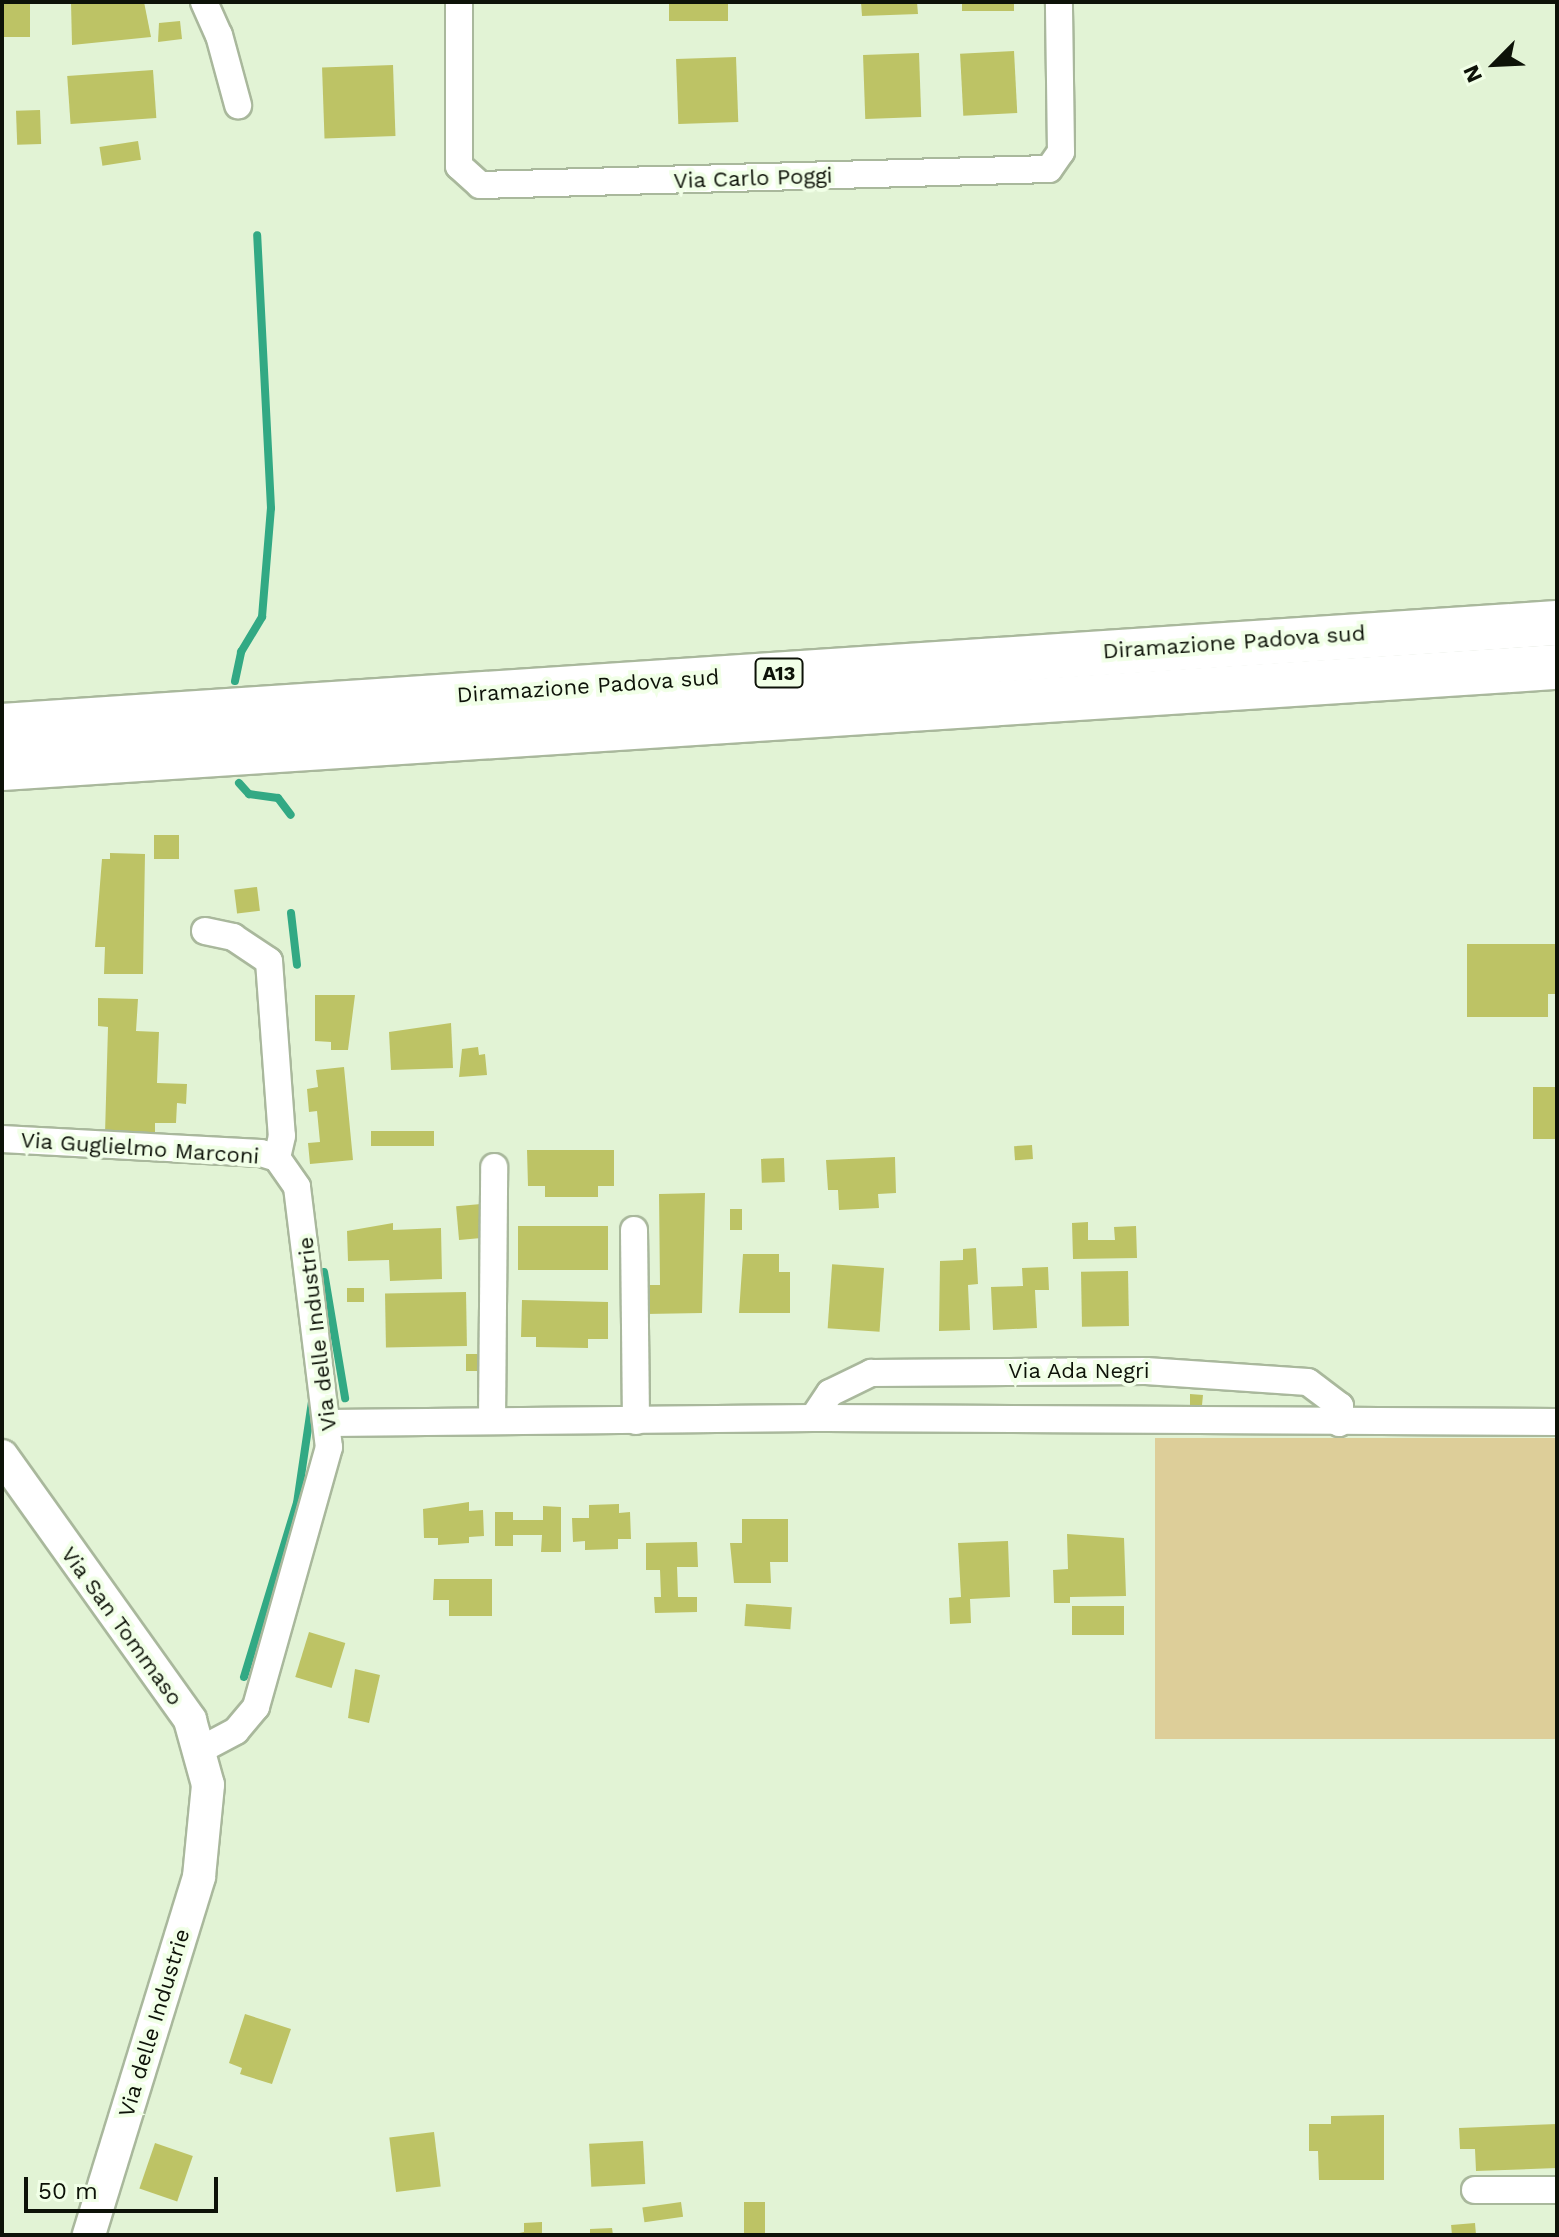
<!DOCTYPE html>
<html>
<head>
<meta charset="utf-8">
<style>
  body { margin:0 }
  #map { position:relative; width:1559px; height:2237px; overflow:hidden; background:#e2f3d5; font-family:"Work Sans",sans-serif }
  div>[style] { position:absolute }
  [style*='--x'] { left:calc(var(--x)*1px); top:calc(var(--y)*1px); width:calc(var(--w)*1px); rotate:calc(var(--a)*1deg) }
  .green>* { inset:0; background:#ddce99; transform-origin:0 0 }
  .stream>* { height:8px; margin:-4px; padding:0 4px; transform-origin:4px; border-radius:4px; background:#32a984 }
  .building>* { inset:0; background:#bdc365; transform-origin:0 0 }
  .roads { filter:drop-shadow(2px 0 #a9b89c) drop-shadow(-2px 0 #a9b89c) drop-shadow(0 2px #a9b89c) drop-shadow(0 -2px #a9b89c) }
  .minor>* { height:26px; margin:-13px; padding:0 13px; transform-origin:13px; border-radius:13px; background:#fff }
  .tertiary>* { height:32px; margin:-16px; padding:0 16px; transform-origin:16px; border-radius:16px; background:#fff }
  .motorway>* { height:44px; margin:-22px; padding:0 22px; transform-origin:22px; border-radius:22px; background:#fff }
  span { translate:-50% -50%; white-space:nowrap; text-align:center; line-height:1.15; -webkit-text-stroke:8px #f1ffe7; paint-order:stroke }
  .shield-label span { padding:2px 6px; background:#f1ffe7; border:2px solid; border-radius:6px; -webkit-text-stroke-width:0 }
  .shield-label { font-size:20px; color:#0d1208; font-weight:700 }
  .street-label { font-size:22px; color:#0d1208 }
  .frame { position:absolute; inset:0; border:4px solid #0d1208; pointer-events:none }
  .north { position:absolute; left:1455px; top:24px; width:80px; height:80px; -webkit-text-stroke:6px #f1ffe7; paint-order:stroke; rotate:246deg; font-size:22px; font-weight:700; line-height:32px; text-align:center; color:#0d1208 }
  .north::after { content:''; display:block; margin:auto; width:28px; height:36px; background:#0d1208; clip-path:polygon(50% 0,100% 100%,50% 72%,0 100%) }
  .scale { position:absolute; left:24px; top:2177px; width:194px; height:36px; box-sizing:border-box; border:4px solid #0d1208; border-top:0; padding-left:10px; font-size:24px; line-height:28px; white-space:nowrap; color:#0d1208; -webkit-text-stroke:6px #f1ffe7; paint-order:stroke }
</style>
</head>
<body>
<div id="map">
  <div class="green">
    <div style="left:1557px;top:1438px;width:301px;height:402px;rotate:90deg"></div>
  </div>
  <div class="stream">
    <div style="--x:235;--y:681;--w:30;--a:-78"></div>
    <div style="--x:241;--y:652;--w:41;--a:-59"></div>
    <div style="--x:262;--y:617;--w:109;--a:-85.3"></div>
    <div style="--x:271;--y:508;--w:273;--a:-92.9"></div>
    <div style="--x:239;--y:783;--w:15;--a:48"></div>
    <div style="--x:249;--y:794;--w:29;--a:8"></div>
    <div style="--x:278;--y:798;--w:21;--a:53"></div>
    <div style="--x:291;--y:913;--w:52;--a:83.4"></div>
    <div style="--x:324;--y:1272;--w:128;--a:80.5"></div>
    <div style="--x:244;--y:1677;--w:182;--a:-73.1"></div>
    <div style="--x:297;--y:1503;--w:103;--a:-81.6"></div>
  </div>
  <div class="building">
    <div style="left:2px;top:2px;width:28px;height:35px"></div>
    <div style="clip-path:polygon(71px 2px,144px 2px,151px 37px,72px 45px)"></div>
    <div style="left:669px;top:2px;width:59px;height:19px"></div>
    <div style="clip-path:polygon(861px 2px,917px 2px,918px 14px,862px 16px)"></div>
    <div style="left:962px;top:2px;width:52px;height:9px"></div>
    <div style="clip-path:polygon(180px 21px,182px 39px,158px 42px,159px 23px)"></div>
    <div style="left:1014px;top:51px;width:62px;height:54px;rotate:87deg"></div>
    <div style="left:919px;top:53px;width:64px;height:56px;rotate:88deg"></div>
    <div style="left:736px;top:57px;width:65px;height:60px;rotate:88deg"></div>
    <div style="left:393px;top:65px;width:71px;height:71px;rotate:88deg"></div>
    <div style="left:153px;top:70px;width:48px;height:86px;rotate:86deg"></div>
    <div style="left:40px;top:110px;width:34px;height:24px;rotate:88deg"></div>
    <div style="left:138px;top:141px;width:19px;height:39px;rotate:81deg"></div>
    <div style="left:154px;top:835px;width:25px;height:24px"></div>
    <div style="clip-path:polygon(110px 853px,145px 854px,143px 974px,104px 974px,105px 947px,95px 947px,102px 859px,110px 859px)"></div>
    <div style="left:257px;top:887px;width:24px;height:23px;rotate:83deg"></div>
    <div style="clip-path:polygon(1467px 944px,1557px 944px,1557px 994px,1548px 994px,1548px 1017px,1467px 1017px)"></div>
    <div style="clip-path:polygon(315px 995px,355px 995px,348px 1050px,331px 1050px,331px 1042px,315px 1041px)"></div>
    <div style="clip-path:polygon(98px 998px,138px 999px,136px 1031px,159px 1032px,157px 1083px,187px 1084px,186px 1104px,177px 1103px,176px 1123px,155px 1123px,155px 1136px,105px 1134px,108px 1027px,98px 1026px)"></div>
    <div style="clip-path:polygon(451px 1023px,453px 1068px,391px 1070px,389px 1032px)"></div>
    <div style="clip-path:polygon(478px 1047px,479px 1055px,485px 1054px,487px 1075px,459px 1077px,462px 1049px)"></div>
    <div style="clip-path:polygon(344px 1067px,353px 1160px,310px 1164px,308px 1143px,320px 1142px,317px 1111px,309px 1112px,307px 1089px,318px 1087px,316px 1070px)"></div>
    <div style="left:1533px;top:1087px;width:24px;height:52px"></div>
    <div style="left:434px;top:1131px;width:15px;height:63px;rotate:90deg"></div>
    <div style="left:1032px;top:1145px;width:14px;height:18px;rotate:86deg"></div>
    <div style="clip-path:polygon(527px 1150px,614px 1150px,614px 1186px,598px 1186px,598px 1197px,545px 1197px,545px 1186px,528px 1186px)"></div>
    <div style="clip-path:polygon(895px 1157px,896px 1193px,878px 1194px,879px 1208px,839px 1210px,838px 1190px,828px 1190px,826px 1160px)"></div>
    <div style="left:784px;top:1158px;width:24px;height:23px;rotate:88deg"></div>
    <div style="clip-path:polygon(705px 1193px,702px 1313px,646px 1314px,646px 1285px,660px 1285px,659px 1194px)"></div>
    <div style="left:481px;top:1204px;width:34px;height:25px;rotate:85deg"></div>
    <div style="left:730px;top:1209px;width:12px;height:21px"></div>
    <div style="clip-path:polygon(1088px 1222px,1088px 1240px,1115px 1240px,1114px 1227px,1136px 1226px,1137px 1258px,1073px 1259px,1072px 1223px)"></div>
    <div style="clip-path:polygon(393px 1223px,393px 1230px,441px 1228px,442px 1279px,390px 1281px,389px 1260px,348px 1261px,347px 1231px)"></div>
    <div style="left:518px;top:1226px;width:90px;height:44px"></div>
    <div style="clip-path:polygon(976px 1248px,978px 1284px,968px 1285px,970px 1330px,939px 1331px,940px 1261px,963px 1260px,963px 1249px)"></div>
    <div style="clip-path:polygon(743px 1254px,779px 1254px,779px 1272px,790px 1272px,790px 1313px,739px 1313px)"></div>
    <div style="clip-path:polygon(1048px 1267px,1049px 1290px,1035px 1290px,1037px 1328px,993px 1330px,991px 1287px,1023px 1286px,1022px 1268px)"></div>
    <div style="left:884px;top:1268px;width:64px;height:52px;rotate:94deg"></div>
    <div style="left:1128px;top:1271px;width:55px;height:47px;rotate:89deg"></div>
    <div style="left:347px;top:1288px;width:17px;height:14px"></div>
    <div style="left:466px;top:1292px;width:54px;height:81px;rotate:89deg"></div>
    <div style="clip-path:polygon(522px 1300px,608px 1302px,608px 1339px,588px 1339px,588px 1348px,536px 1347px,536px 1337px,521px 1337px)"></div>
    <div style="left:466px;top:1354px;width:17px;height:17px"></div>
    <div style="clip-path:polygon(1190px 1394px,1203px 1395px,1202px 1405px,1190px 1405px)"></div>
    <div style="clip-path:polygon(469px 1502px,469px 1511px,483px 1510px,484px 1536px,469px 1537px,469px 1543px,438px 1545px,438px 1538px,424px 1538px,423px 1509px)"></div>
    <div style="clip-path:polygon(619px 1504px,619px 1513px,630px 1512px,631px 1539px,618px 1539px,618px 1549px,585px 1550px,585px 1541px,573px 1542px,572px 1518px,589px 1518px,589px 1505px)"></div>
    <div style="clip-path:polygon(543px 1506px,561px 1507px,561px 1552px,541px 1552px,542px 1535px,513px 1535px,513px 1546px,495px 1546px,495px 1512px,513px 1512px,513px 1520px,543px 1520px)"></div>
    <div style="clip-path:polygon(742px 1519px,788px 1519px,788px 1562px,770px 1562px,771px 1583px,734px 1583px,730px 1543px,742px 1543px)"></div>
    <div style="clip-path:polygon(1067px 1534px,1124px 1538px,1126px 1596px,1070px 1597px,1070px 1603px,1054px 1603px,1053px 1570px,1068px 1569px)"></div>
    <div style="clip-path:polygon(1008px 1541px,1010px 1597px,970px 1599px,971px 1623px,950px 1624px,949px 1598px,961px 1597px,958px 1543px)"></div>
    <div style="clip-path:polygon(697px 1542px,698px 1567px,677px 1567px,678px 1597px,697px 1597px,697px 1612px,655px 1613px,654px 1597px,661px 1597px,660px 1570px,646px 1570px,646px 1543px)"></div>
    <div style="clip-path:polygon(434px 1579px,492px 1579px,492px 1616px,449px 1616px,449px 1600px,433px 1600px)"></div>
    <div style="left:746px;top:1604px;width:46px;height:22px;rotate:4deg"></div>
    <div style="left:1124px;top:1606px;width:29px;height:52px;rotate:90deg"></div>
    <div style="left:309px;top:1632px;width:38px;height:47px;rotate:17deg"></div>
    <div style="clip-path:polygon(355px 1669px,380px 1675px,369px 1723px,348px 1718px)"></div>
    <div style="clip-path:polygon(245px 2014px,291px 2029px,272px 2084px,240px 2074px,242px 2068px,229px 2063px)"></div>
    <div style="clip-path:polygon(1384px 2115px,1384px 2180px,1319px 2180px,1318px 2151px,1309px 2151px,1309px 2124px,1331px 2124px,1331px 2116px)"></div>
    <div style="clip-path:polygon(1557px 2124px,1557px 2168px,1476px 2171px,1475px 2149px,1460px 2149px,1459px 2128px)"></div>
    <div style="left:434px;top:2132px;width:55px;height:45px;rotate:83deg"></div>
    <div style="left:643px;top:2141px;width:43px;height:54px;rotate:87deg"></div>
    <div style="left:155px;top:2143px;width:40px;height:48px;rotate:19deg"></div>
    <div style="left:681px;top:2202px;width:15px;height:39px;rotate:82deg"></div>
    <div style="left:765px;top:2202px;width:32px;height:21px;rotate:90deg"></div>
    <div style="clip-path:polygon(542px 2222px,542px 2235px,510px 2235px,524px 2232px,524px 2223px)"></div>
    <div style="left:1475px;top:2223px;width:12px;height:24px;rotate:85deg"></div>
    <div style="clip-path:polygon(612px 2228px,613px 2235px,590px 2235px,590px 2229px)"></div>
  </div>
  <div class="roads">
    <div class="minor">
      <div style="--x:204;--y:2;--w:36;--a:66"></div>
      <div style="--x:219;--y:35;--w:73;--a:74.8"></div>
      <div style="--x:459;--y:2;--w:164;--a:90"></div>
      <div style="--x:459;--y:166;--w:28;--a:42"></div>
      <div style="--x:480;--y:185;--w:569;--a:-1.61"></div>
      <div style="--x:1049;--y:169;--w:21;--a:-55"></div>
      <div style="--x:1061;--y:152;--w:150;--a:-90.8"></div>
      <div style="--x:205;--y:931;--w:29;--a:12"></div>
      <div style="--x:233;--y:937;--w:43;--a:33.7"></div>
      <div style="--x:269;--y:961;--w:175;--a:85.8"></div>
      <div style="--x:282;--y:1136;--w:23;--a:103"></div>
      <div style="--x:2;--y:1139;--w:259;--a:3.1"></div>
      <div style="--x:261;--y:1153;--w:17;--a:17"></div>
      <div style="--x:277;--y:1158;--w:35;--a:55"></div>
      <div style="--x:297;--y:1187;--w:262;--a:83"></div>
      <div style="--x:329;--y:1447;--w:270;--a:105.7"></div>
      <div style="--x:256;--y:1707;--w:31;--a:130"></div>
      <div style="--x:236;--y:1731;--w:40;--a:152"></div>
      <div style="--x:634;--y:1230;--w:191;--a:89.4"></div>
      <div style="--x:813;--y:1418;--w:30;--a:-56"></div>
      <div style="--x:830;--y:1393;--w:46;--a:-26"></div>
      <div style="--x:871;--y:1373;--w:275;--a:-0.4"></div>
      <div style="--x:1146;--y:1371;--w:162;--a:3.9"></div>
      <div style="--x:1308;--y:1382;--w:40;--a:37"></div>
      <div style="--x:1340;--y:1406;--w:17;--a:93"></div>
      <div style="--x:492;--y:1421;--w:254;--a:-89.5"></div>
      <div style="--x:330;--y:1423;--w:483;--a:-0.6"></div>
      <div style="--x:813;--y:1418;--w:744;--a:0.31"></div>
      <div style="--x:1475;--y:2190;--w:82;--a:0"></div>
    </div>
    <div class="tertiary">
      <div style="--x:2;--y:1456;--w:324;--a:54.5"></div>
      <div style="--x:190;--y:1720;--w:67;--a:74.5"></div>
      <div style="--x:208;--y:1785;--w:92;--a:95.6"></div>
      <div style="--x:199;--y:1877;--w:375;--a:107.1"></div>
    </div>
    <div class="motorway">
      <div style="--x:2;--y:726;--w:1558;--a:-3.79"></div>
      <div style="--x:2;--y:768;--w:1558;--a:-3.72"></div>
    </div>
  </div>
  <div class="shield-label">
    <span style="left:779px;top:673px">A13</span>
  </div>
  <div class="street-label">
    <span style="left:753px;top:178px;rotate:-2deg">Via Carlo Poggi</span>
    <span style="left:1234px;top:642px;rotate:-4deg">Diramazione Padova sud</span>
    <span style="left:588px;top:686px;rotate:-4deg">Diramazione Padova sud</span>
    <span style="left:140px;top:1148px;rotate:4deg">Via Guglielmo Marconi</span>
    <span style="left:317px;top:1334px;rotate:-97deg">Via delle Industrie</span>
    <span style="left:1079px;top:1371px">Via Ada Negri</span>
    <span style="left:122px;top:1626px;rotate:54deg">Via San Tommaso</span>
    <span style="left:154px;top:2023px;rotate:-73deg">Via delle Industrie</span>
  </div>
  <div class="frame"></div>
  <div class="north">N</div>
  <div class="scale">50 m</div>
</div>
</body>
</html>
